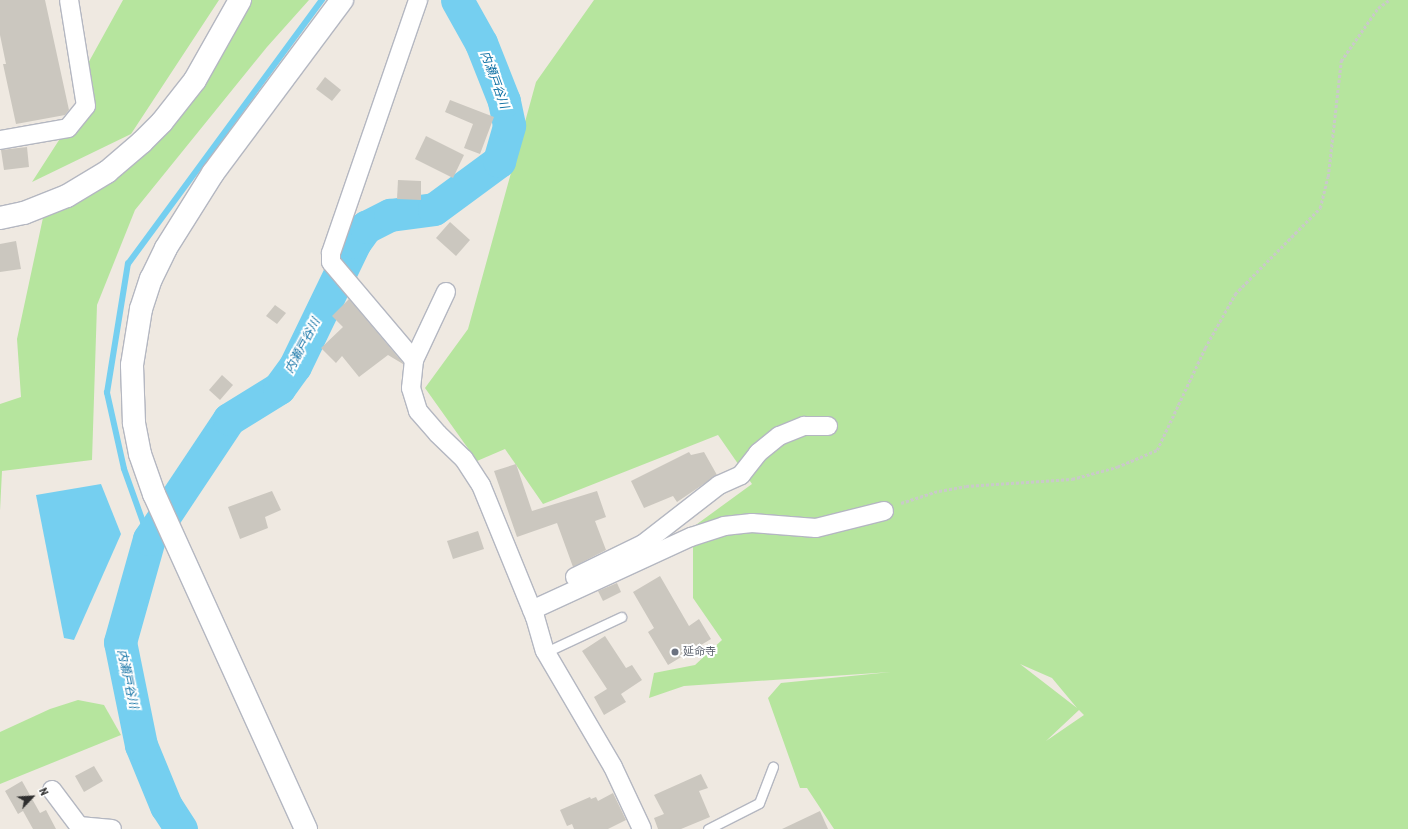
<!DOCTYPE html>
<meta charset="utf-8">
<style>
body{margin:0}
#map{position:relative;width:1408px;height:829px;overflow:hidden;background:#efe9e1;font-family:"Roboto Condensed","Noto Sans JP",sans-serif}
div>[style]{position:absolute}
.green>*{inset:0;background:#b6e59e}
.water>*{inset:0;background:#75cff0}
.stream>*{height:5.5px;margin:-2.75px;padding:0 2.75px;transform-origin:2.75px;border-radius:2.75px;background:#75cff0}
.river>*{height:33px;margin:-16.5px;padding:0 16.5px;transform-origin:16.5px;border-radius:16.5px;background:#75cff0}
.building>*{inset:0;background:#cbc7bf}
.path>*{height:2.5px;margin-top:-1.25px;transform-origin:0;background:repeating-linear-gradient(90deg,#c9c9c9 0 3px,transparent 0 5px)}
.roads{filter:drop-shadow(1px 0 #b4b7c1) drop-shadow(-1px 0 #b4b7c1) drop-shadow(0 1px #b4b7c1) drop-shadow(0 -1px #b4b7c1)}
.service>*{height:9px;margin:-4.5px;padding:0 4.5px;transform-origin:4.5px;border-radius:4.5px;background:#fff}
.minor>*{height:18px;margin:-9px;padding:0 9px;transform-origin:9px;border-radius:9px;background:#fff}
.tertiary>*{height:22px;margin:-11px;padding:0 11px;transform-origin:11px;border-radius:11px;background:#fff}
.dots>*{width:11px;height:11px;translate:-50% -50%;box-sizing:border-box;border:2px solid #fff;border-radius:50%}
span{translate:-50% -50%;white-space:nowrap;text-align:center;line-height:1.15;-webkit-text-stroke:4px #fff;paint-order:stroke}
.worship-label{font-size:11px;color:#5b616d}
.left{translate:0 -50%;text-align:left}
.water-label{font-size:12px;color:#0d6fa3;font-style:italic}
.north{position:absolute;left:12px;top:777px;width:40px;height:40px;-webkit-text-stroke:3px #fff;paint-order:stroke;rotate:65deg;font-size:11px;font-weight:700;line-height:16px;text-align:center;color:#2e2e2e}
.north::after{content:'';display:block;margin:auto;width:14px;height:18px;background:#2e2e2e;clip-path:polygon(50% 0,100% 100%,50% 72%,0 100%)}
</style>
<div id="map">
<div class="green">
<i style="clip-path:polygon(123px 0,219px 0,131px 134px,32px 182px,61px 137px,94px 100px,86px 67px)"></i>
<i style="clip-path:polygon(242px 0,309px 0,267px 47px,135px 210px,97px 305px,92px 460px,2px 471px,0 511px,0 404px,21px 397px,17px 339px,44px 213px,147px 137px)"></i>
<i style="clip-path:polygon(evenodd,594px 0,1408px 0,1408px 829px,834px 829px,807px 788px,800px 788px,768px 698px,781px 683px,891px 672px,684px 686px,649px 698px,654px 673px,695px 665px,722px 640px,693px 598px,693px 527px,752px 484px,718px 435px,543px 504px,505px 449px,477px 461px,425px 388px,468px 329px,536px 82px,594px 0,1020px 664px,1052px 678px,1077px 708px,1020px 664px,594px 0,1079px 710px,1084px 715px,1046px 741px,1079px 710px)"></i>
<i style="clip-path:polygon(78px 700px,104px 705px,121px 735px,0 784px,0 732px,50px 709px)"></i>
</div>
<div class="water">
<i style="clip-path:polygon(101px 484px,121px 534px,74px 640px,64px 638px,36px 495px)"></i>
</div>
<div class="stream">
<i style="left:149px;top:539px;width:74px;rotate:-109.7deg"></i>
<i style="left:124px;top:469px;width:78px;rotate:-102.6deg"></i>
<i style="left:107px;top:393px;width:131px;rotate:-80.8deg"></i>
<i style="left:128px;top:264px;width:328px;rotate:-53.7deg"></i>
</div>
<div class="river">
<i style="left:181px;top:829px;width:27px;rotate:-123deg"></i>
<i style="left:166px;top:806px;width:66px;rotate:-112.3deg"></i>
<i style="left:141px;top:745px;width:105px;rotate:-101.5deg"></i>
<i style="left:120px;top:642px;width:107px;rotate:-74.3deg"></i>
<i style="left:149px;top:539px;width:144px;rotate:-56.3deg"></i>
<i style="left:229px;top:419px;width:59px;rotate:-31.8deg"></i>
<i style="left:279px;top:388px;width:27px;rotate:-54deg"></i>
<i style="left:295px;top:366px;width:138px;rotate:-64.2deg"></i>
<i style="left:355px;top:242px;width:19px;rotate:-54deg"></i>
<i style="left:366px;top:227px;width:27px;rotate:-27deg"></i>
<i style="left:390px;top:215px;width:44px;rotate:-7.8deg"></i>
<i style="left:434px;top:209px;width:81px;rotate:-36.4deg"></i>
<i style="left:499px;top:161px;width:37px;rotate:-74deg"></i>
<i style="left:509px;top:125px;width:25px;rotate:-102deg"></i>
<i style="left:504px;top:101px;width:62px;rotate:-111.6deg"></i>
<i style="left:481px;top:43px;width:49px;rotate:-119.2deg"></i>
</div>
<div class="building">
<i style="clip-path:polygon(0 0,45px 0,69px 110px,65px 115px,16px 124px,3px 64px,6px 64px,0 35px)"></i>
<i style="clip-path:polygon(325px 77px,341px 90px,332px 101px,316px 89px)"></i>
<i style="clip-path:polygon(450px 100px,494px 117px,480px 154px,464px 148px,473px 124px,445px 112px)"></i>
<i style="clip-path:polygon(426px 136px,464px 155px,453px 178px,415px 159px)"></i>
<i style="clip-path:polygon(27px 147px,29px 167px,4px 170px,1px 150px)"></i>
<i style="clip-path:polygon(398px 180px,421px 181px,421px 200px,397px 199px)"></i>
<i style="clip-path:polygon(450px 222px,470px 240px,456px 256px,436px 238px)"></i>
<i style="clip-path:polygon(16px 241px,21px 269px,0 272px,0 244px)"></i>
<i style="clip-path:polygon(349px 299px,403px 363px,403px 364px,388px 355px,359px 377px,342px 356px,336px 363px,321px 348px,343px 327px,332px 316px)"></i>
<i style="clip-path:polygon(275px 305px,286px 313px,277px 324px,266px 316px)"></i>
<i style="clip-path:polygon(222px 375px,233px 385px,220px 400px,209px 390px)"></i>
<i style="clip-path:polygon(689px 452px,691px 455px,704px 452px,717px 475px,677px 502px,673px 496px,644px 508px,631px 481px)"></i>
<i style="clip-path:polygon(516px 464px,532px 511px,597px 491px,606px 517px,595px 521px,606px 550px,573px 567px,557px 523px,517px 537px,494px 471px)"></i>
<i style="clip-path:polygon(272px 491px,281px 510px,265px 517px,268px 528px,240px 539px,228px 507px)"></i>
<i style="clip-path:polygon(478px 531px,484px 549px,453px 559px,447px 541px)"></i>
<i style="clip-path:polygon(660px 576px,689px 626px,699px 619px,711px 639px,668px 665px,648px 632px,654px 628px,633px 592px)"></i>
<i style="clip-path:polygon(617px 583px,621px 592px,603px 601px,598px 591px)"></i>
<i style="clip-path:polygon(605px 636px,626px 668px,632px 665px,642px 680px,621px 694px,626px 702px,604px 715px,594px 697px,607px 689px,582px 651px)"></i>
<i style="clip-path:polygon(94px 766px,103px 781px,84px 792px,75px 776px)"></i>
<i style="clip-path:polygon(701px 774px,708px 788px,699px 791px,710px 817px,681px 829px,658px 829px,654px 818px,664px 814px,654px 795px)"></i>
<i style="clip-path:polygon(22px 781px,40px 813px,46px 810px,56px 829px,33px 829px,23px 811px,18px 814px,5px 791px)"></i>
<i style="clip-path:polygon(613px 793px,626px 820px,608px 829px,574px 829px,572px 824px,567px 826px,560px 810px,590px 797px,591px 799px,596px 797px,598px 801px)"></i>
<i style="clip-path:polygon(820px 811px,828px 829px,782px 829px)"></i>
</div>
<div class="path">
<i style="left:901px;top:503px;width:40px;rotate:-18deg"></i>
<i style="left:939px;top:491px;width:27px;rotate:-10deg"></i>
<i style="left:966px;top:486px;width:106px;rotate:-3.8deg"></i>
<i style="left:1072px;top:479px;width:47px;rotate:-14.9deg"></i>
<i style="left:1117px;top:467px;width:43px;rotate:-23deg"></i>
<i style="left:1157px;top:450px;width:113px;rotate:-64.8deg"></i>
<i style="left:1205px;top:348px;width:62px;rotate:-60.9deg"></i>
<i style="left:1235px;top:294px;width:121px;rotate:-45.3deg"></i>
<i style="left:1320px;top:208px;width:32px;rotate:-76deg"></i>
<i style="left:1328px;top:177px;width:117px;rotate:-83.6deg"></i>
<i style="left:1341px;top:61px;width:65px;rotate:-55.1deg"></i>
<i style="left:1378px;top:8px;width:14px;rotate:-36deg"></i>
</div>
<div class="roads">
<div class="service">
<i style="left:546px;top:652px;width:83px;rotate:-25deg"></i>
<i style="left:708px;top:829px;width:57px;rotate:-27deg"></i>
<i style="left:759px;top:803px;width:39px;rotate:-69deg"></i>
</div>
<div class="minor">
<i style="left:0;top:140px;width:69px;rotate:-10deg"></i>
<i style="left:68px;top:128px;width:28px;rotate:-51deg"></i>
<i style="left:86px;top:106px;width:107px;rotate:-99.1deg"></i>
<i style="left:446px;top:292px;width:75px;rotate:115.2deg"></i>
<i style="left:414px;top:360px;width:28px;rotate:96deg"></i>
<i style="left:411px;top:388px;width:24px;rotate:73deg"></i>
<i style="left:418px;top:411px;width:30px;rotate:49deg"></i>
<i style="left:438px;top:434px;width:36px;rotate:44deg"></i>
<i style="left:464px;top:459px;width:31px;rotate:57deg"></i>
<i style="left:481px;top:485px;width:143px;rotate:67.8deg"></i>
<i style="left:535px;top:617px;width:35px;rotate:74deg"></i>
<i style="left:545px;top:651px;width:134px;rotate:59.6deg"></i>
<i style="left:613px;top:767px;width:68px;rotate:64.9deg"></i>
<i style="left:414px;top:360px;width:128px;rotate:-130.3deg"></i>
<i style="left:331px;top:262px;width:9px;rotate:-90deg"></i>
<i style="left:331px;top:253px;width:268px;rotate:-71deg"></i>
<i style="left:575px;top:577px;width:76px;rotate:-25.9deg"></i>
<i style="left:643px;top:544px;width:96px;rotate:-37.8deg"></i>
<i style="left:719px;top:485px;width:24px;rotate:-24deg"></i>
<i style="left:741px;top:475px;width:28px;rotate:-52deg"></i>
<i style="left:758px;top:453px;width:27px;rotate:-39deg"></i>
<i style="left:779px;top:436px;width:27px;rotate:-22deg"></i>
<i style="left:804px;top:426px;width:24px"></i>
<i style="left:532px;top:610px;width:175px;rotate:-24.7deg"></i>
<i style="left:691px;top:537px;width:35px;rotate:-18deg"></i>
<i style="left:724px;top:526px;width:28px;rotate:-6deg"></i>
<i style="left:752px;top:523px;width:64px;rotate:4.5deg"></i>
<i style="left:816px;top:528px;width:70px;rotate:-14deg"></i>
<i style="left:52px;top:790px;width:45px;rotate:53.1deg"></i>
<i style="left:79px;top:826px;width:33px;rotate:5deg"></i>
</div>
<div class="tertiary">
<i style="left:0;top:218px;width:25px;rotate:-12deg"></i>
<i style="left:24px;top:213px;width:46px;rotate:-21.6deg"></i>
<i style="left:67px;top:196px;width:47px;rotate:-31deg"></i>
<i style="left:107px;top:172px;width:46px;rotate:-40.6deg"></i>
<i style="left:142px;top:142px;width:28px;rotate:-45deg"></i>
<i style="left:162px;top:122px;width:53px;rotate:-51.8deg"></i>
<i style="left:195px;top:80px;width:92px;rotate:-60.6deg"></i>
<i style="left:306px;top:829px;width:368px;rotate:-114.4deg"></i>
<i style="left:154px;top:494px;width:42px;rotate:-109.3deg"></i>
<i style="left:140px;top:454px;width:32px;rotate:-101deg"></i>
<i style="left:134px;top:423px;width:58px;rotate:-92deg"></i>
<i style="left:132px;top:365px;width:57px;rotate:-80.9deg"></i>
<i style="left:141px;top:309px;width:32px;rotate:-72deg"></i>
<i style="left:151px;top:279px;width:34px;rotate:-64deg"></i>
<i style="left:166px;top:248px;width:89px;rotate:-57.9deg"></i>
<i style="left:213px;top:173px;width:216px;rotate:-53.3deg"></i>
</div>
</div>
<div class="dots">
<i style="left:675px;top:652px;background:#6b7280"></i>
</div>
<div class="worship-label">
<span class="left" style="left:683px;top:652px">延命寺</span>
</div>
<div class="water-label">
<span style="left:494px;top:80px;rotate:70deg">内瀬戸谷川</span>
<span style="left:303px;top:346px;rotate:-62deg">内瀬戸谷川</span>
<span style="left:127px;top:679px;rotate:78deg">内瀬戸谷川</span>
</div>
<div class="north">N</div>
</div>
